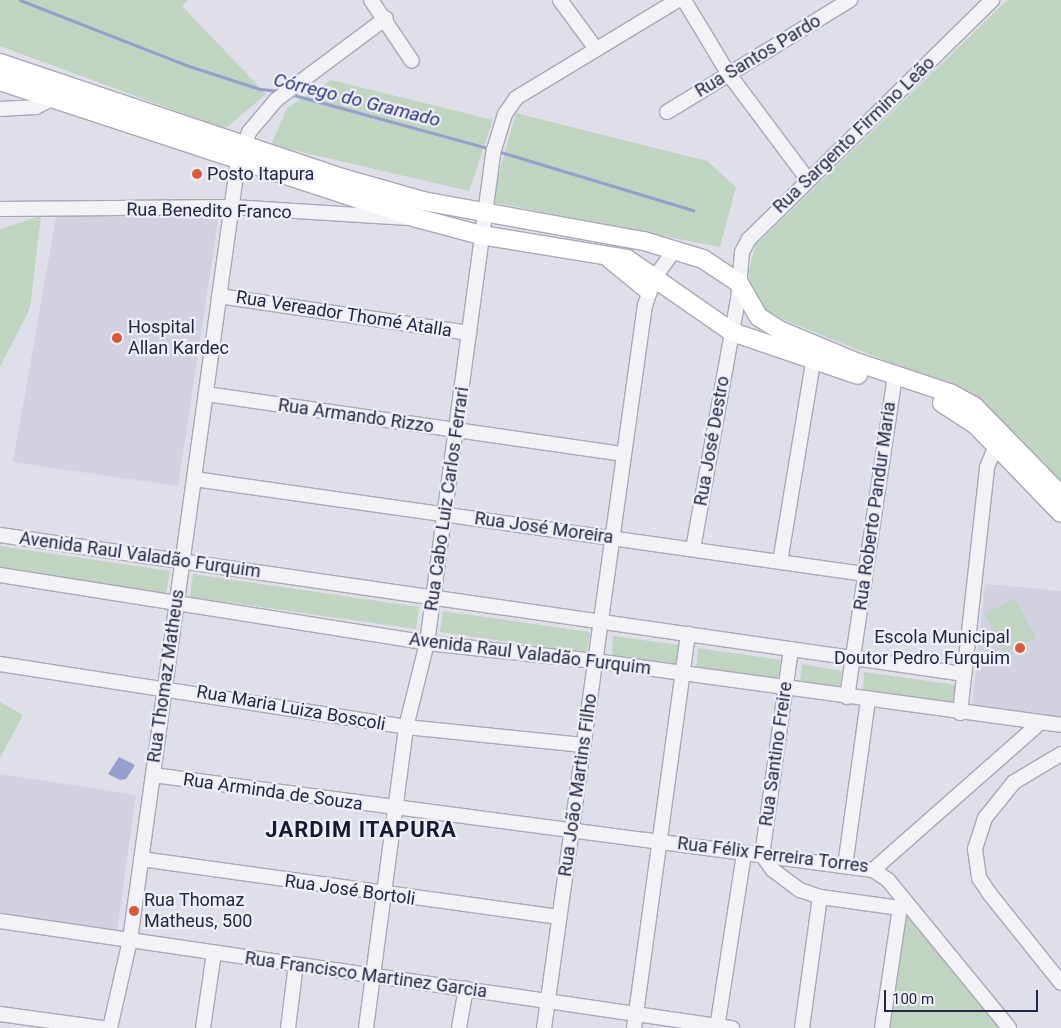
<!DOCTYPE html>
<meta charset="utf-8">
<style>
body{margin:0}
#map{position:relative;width:1061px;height:1028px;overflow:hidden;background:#dfdfe9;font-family:Roboto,sans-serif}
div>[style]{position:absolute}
.built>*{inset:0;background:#d1d1df}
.green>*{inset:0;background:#bfd4c1}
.water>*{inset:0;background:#969ecd}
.stream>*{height:3px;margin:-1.5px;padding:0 1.5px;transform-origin:1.5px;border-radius:1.5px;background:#969ecd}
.roads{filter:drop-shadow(1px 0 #a8a8b7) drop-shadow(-1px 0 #a8a8b7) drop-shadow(0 1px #a8a8b7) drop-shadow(0 -1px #a8a8b7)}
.minor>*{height:14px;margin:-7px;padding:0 7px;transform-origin:7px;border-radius:7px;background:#f2f2f7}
.major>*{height:18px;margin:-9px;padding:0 9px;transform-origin:9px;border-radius:9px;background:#fff}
.dots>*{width:14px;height:14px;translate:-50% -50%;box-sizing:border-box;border:2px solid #eeeff7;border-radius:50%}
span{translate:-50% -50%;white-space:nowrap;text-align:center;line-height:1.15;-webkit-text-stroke:4.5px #eeeff7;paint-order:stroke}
.street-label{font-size:18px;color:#262742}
.poi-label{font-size:18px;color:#262742}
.left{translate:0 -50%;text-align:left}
.right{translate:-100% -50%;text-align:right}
.water-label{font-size:19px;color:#2d347a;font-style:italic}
.district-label{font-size:22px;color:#191933;font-weight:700;letter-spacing:1px}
.scale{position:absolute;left:884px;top:990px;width:154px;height:22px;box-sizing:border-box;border:2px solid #262742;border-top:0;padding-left:6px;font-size:15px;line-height:18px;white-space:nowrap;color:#262742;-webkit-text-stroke:4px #eeeff7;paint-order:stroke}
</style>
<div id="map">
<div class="built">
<i style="clip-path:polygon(57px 212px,219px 214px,178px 486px,13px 462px)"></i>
<i style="clip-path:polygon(985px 584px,1061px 591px,1061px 717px,977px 710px,972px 705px)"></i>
<i style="clip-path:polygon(0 774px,136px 795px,117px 931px,0 914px)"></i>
</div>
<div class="green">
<i style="clip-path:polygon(0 0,188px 0,182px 6px,266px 94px,225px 129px,0 46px)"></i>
<i style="clip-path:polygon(1007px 0,1061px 0,1061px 483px,976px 397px,769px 314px,750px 298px,749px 270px,756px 245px)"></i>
<i style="clip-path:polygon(331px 80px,493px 120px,469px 191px,271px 145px,287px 108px)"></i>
<i style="clip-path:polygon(516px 113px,707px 161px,736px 187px,720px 247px,491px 202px)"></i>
<i style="clip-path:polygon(41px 216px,30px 308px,0 367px,0 229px)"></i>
<i style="clip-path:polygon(0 546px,170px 571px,166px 594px,0 570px)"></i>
<i style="clip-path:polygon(193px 574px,419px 607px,416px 629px,190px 597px)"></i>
<i style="clip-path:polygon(1015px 599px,1036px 638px,1004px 653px,985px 613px)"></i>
<i style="clip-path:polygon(443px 611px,590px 632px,587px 653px,440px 632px)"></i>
<i style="clip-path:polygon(613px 636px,679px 645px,677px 665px,612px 656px)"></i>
<i style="clip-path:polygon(698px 648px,781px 660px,778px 680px,696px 668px)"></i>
<i style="clip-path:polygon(802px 664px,842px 671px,840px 688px,800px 682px)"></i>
<i style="clip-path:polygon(864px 672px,956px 685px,954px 704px,863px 692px)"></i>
<i style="clip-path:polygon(0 702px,23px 715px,0 758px)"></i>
<i style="clip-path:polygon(908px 913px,999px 1025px,1000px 1028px,885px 1028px,903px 914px)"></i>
</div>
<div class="water">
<i style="clip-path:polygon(119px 757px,135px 765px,126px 779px,120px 780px,108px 774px)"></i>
</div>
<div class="stream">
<i style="left:20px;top:0;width:178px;rotate:21.4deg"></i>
<i style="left:186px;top:65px;width:78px;rotate:18deg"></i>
<i style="left:260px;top:89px;width:19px;rotate:6deg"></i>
<i style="left:290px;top:94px;width:208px;rotate:15.3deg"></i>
<i style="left:497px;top:151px;width:205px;rotate:16.8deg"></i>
</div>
<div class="roads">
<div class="minor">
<i style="left:371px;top:0;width:73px;rotate:56.1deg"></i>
<i style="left:560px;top:0;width:61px;rotate:53.7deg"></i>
<i style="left:684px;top:0;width:85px;rotate:58.9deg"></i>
<i style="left:728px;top:73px;width:134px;rotate:53.2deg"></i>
<i style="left:0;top:109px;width:36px;rotate:-3deg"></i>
<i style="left:36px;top:107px;width:18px;rotate:-27deg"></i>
<i style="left:667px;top:112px;width:215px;rotate:-31.5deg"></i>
<i style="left:0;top:209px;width:232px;rotate:-0.5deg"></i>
<i style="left:232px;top:207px;width:177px;rotate:3.6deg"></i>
<i style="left:219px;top:296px;width:253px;rotate:8.4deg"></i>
<i style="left:206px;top:394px;width:422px;rotate:8.2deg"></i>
<i style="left:194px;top:479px;width:678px;rotate:8.06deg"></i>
<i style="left:0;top:535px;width:973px;rotate:8.21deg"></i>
<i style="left:693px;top:549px;width:254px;rotate:-79.8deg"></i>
<i style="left:738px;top:299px;width:47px;rotate:-85.1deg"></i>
<i style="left:742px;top:252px;width:15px;rotate:-62deg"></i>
<i style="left:749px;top:239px;width:341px;rotate:-44.5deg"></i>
<i style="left:780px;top:562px;width:215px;rotate:-80.6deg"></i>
<i style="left:0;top:575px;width:432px;rotate:9deg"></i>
<i style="left:427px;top:643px;width:169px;rotate:6.1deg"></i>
<i style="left:595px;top:661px;width:470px;rotate:7.8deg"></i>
<i style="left:791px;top:649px;width:208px;rotate:98deg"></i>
<i style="left:762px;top:855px;width:19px;rotate:54deg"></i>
<i style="left:773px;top:870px;width:34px;rotate:37deg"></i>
<i style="left:800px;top:890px;width:21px;rotate:19deg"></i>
<i style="left:820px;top:897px;width:81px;rotate:7.8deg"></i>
<i style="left:0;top:664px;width:411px;rotate:8.8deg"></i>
<i style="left:406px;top:727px;width:178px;rotate:5.8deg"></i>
<i style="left:847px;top:697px;width:326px;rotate:-81.5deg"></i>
<i style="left:960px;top:713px;width:247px;rotate:-83.7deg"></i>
<i style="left:987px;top:467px;width:23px;rotate:-67deg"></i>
<i style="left:1061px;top:754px;width:55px;rotate:149.2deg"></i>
<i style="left:1014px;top:782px;width:46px;rotate:128.9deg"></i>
<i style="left:985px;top:818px;width:33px;rotate:108deg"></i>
<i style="left:975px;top:849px;width:29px;rotate:82deg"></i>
<i style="left:979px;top:878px;width:18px;rotate:56deg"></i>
<i style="left:989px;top:893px;width:115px;rotate:51.3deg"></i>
<i style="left:153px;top:775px;width:726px;rotate:7.52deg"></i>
<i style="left:873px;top:870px;width:18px;rotate:34deg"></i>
<i style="left:888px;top:880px;width:191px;rotate:50.7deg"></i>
<i style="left:141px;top:859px;width:422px;rotate:7.9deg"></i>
<i style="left:845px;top:866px;width:168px;rotate:-82.1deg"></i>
<i style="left:873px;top:870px;width:222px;rotate:-41.4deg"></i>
<i style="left:0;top:921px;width:740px;rotate:8.32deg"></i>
<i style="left:0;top:1014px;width:103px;rotate:7.8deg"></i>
<i style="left:110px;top:1028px;width:90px;rotate:-77.2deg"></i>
<i style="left:130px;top:940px;width:786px;rotate:-82.11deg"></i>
<i style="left:238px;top:161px;width:31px;rotate:-69deg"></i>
<i style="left:249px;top:132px;width:42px;rotate:-49.8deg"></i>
<i style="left:276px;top:100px;width:137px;rotate:-36.7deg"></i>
<i style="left:203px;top:1028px;width:76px;rotate:-81.7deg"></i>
<i style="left:288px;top:1028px;width:64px;rotate:-82.9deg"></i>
<i style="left:366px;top:1028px;width:304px;rotate:-82.4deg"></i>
<i style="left:406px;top:727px;width:87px;rotate:-76deg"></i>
<i style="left:427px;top:643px;width:498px;rotate:-82.3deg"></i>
<i style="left:494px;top:150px;width:38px;rotate:-73deg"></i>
<i style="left:505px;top:114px;width:19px;rotate:-55deg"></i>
<i style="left:516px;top:98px;width:189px;rotate:-31.2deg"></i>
<i style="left:459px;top:1028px;width:40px;rotate:-80deg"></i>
<i style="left:544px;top:1028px;width:730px;rotate:-82.05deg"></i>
<i style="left:645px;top:305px;width:30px;rotate:-70deg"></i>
<i style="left:655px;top:277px;width:32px;rotate:-54deg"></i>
<i style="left:634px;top:1028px;width:398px;rotate:-82.2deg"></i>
<i style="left:717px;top:1028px;width:177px;rotate:-81.2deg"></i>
<i style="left:802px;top:1028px;width:132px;rotate:-82.2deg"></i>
<i style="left:882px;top:1028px;width:121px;rotate:-81.5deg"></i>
<i style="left:900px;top:908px;width:8px;rotate:-45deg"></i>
</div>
<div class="major">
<i style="left:0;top:63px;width:361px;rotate:18.6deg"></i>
<i style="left:342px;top:178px;width:84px;rotate:15.9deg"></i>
<i style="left:423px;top:201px;width:225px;rotate:10.3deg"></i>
<i style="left:644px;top:241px;width:62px;rotate:17deg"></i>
<i style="left:703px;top:259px;width:43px;rotate:33.7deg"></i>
<i style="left:739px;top:283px;width:39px;rotate:60deg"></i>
<i style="left:759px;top:317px;width:24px;rotate:33deg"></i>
<i style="left:779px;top:330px;width:80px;rotate:22.7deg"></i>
<i style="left:853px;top:361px;width:104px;rotate:18.4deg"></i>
<i style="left:952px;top:394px;width:25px;rotate:29deg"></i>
<i style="left:974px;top:406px;width:124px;rotate:45.7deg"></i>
<i style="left:0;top:81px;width:439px;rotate:18.2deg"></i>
<i style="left:417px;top:218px;width:66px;rotate:14.9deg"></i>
<i style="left:481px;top:235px;width:148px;rotate:9.3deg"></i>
<i style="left:627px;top:259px;width:128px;rotate:34.8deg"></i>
<i style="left:732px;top:332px;width:133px;rotate:18.8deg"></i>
<i style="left:610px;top:259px;width:49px;rotate:39.2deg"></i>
<i style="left:942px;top:403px;width:40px;rotate:32.9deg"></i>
<i style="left:976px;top:425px;width:122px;rotate:46deg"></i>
</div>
</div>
<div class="dots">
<i style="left:197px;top:174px;background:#da5938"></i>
<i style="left:117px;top:338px;background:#da5938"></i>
<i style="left:1020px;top:648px;background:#da5938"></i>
<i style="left:134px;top:911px;background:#da5938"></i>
</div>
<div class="street-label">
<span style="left:758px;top:56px;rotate:-31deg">Rua Santos Pardo</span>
<span style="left:854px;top:135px;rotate:-44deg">Rua Sargento Firmino Leão</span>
<span style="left:209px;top:211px;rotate:1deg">Rua Benedito Franco</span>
<span style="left:344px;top:314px;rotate:9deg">Rua Vereador Thomé Atalla</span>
<span style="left:356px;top:416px;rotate:8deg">Rua Armando Rizzo</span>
<span style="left:712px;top:441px;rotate:-80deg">Rua José Destro</span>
<span style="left:447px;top:499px;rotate:-82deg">Rua Cabo Luiz Carlos Ferrari</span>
<span style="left:875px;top:506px;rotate:-82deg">Rua Roberto Pandur Maria</span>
<span style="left:544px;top:528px;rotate:8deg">Rua José Moreira</span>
<span style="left:140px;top:555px;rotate:8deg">Avenida Raul Valadão Furquim</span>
<span style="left:530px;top:654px;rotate:7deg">Avenida Raul Valadão Furquim</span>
<span style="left:166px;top:676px;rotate:-82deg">Rua Thomaz Matheus</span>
<span style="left:291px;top:708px;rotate:10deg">Rua Maria Luiza Boscoli</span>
<span style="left:776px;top:754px;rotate:-82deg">Rua Santino Freire</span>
<span style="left:578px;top:785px;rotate:-82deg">Rua João Martins Filho</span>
<span style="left:273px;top:792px;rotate:8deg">Rua Arminda de Souza</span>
<span style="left:773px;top:855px;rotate:7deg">Rua Félix Ferreira Torres</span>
<span style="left:350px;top:890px;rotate:8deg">Rua José Bortoli</span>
<span style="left:366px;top:975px;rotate:8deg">Rua Francisco Martinez Garcia</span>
</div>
<div class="poi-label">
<span class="left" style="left:207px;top:174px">Posto Itapura</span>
<span class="left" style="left:128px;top:338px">Hospital<br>Allan Kardec</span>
<span class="right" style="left:1010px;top:648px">Escola Municipal<br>Doutor Pedro Furquim</span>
<span class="left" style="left:144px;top:911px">Rua Thomaz<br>Matheus, 500</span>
</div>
<div class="water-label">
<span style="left:357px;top:100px;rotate:14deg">Córrego do Gramado</span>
</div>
<div class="district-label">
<span style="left:361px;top:830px">JARDIM ITAPURA</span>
</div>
<div class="scale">100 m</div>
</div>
